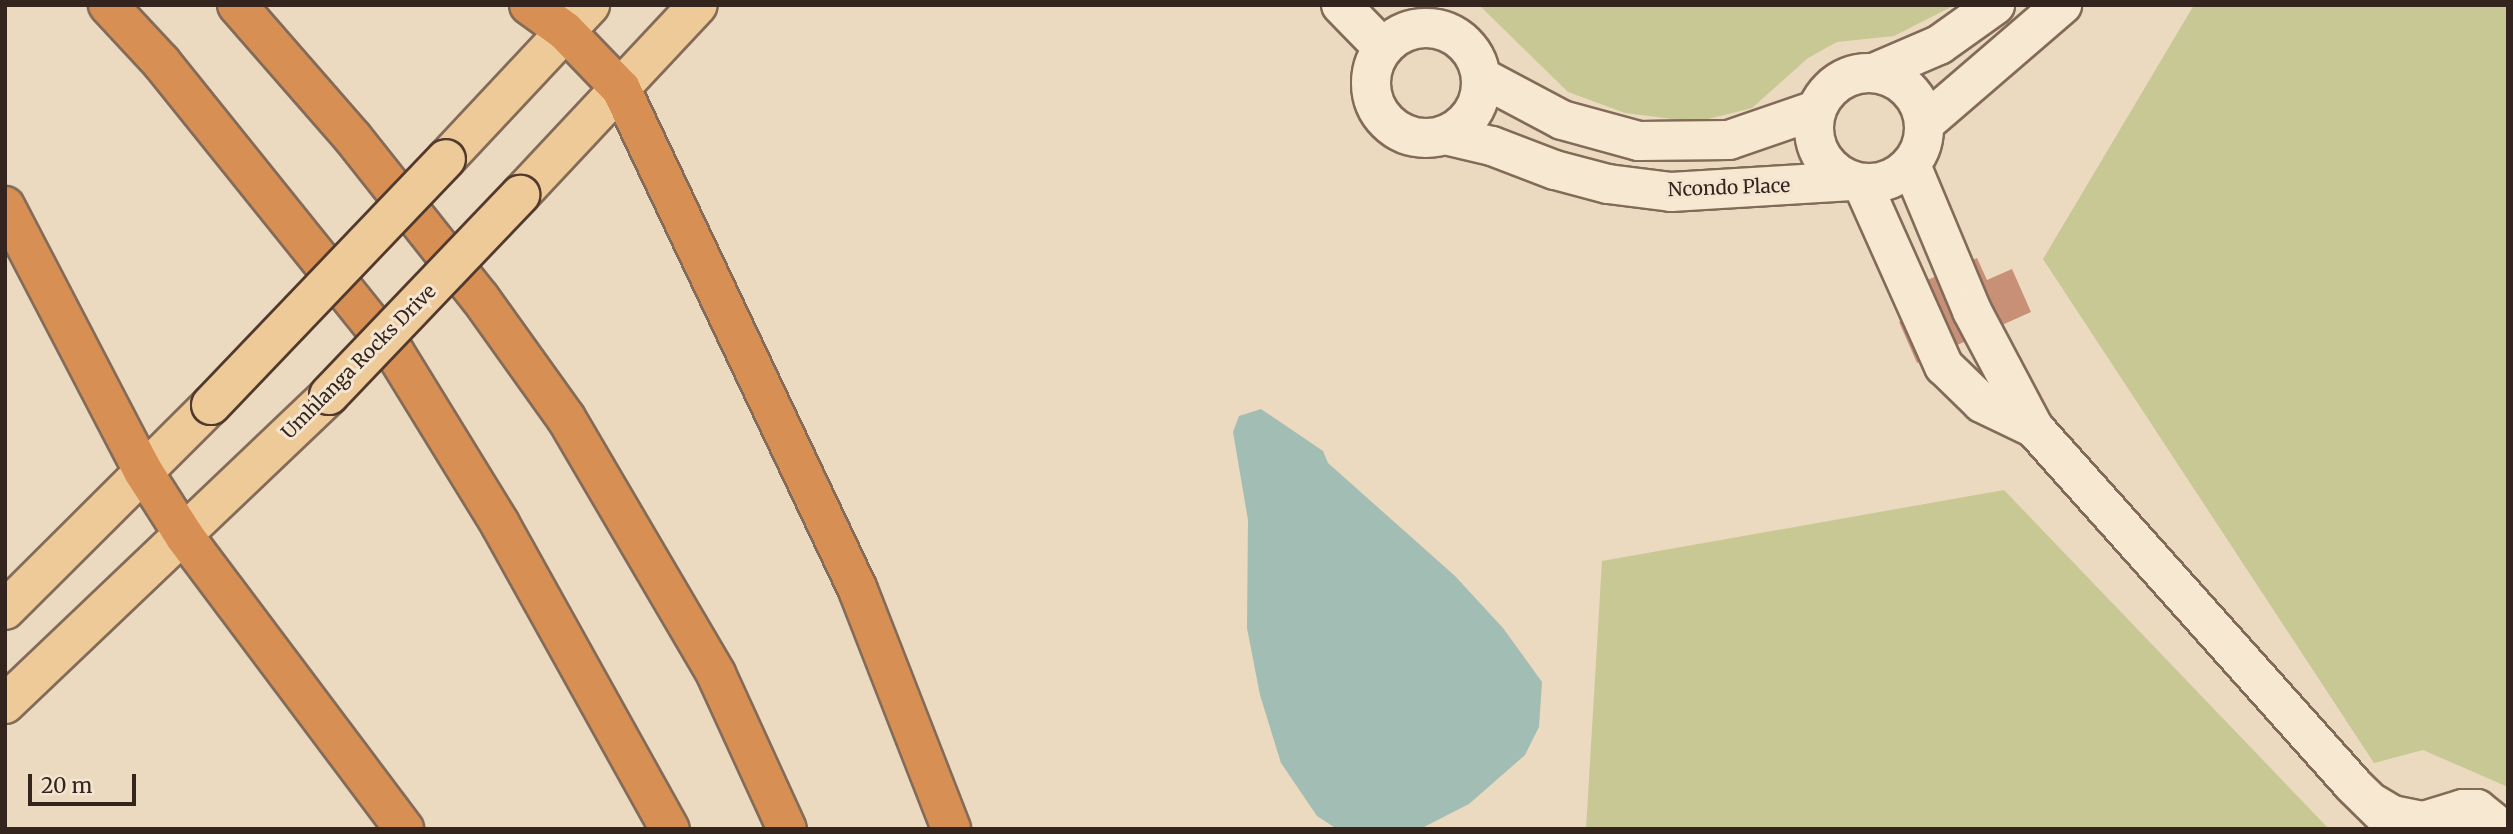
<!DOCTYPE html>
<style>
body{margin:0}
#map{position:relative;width:2513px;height:834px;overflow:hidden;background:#ebd9c0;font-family:Merriweather,serif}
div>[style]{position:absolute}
.green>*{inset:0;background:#c8c895}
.water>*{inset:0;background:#a2bdb3}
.building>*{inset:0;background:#c89077}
.roads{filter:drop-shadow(2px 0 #836b59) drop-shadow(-2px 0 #836b59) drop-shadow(0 2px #836b59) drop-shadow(0 -2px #836b59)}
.minor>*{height:38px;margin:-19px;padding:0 19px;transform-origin:19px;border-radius:19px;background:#f7e8d2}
.minor>.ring{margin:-19px;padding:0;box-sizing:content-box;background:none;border:38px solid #f7e8d2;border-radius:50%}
.major>*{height:38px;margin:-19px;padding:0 19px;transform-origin:19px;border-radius:19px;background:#eeca98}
.highway>*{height:38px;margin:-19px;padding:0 19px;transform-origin:19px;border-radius:19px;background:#d88f53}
.bridges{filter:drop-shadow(2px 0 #513a2d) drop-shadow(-2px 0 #513a2d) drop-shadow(0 2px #513a2d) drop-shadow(0 -2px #513a2d)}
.major-bridge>*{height:38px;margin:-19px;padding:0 19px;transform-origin:19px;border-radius:19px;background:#eeca98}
span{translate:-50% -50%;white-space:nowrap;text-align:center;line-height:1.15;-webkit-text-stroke:6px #f3e5cf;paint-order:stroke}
.street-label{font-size:19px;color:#33251d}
.frame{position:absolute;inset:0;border:7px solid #33251d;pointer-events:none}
.scale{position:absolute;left:28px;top:774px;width:108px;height:32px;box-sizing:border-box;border:4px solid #33251d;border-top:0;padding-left:9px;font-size:21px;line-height:24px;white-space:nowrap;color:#33251d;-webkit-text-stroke:5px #f3e5cf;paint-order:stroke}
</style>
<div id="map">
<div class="green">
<i style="clip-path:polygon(1479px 5px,1955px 5px,1894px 36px,1837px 42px,1808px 58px,1752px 108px,1696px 122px,1625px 113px,1568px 92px)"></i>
<i style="clip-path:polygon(2194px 5px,2508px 5px,2508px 787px,2423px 750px,2374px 763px,2043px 259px)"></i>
<i style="clip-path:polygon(2004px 490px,2329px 829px,1586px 829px,1602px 561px)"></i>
</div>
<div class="water">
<i style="clip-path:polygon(1261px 409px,1323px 451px,1328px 463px,1455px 576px,1503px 628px,1542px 682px,1539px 727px,1525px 755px,1469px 804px,1420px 829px,1337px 829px,1317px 816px,1281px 763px,1260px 695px,1247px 628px,1248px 520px,1233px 432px,1239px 416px)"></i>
</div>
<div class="building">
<i style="clip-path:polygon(1977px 258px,1987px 280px,2012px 269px,2031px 312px,1917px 363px,1899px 322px,1905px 319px,1894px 295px)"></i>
</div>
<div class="roads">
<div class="minor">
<i style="left:1341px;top:5px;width:60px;rotate:45.7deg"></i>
<i class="ring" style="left:1371px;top:28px;width:72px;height:72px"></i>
<i style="left:1876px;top:72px;width:69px;rotate:-23.2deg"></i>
<i style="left:1939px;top:45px;width:69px;rotate:-35.5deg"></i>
<i class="ring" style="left:1814px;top:73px;width:72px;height:72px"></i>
<i style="left:1483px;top:78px;width:89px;rotate:28deg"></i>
<i style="left:1562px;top:120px;width:80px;rotate:15.3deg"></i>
<i style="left:1639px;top:141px;width:90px;rotate:-0.6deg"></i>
<i style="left:1729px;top:140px;width:92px;rotate:-19deg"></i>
<i style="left:1925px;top:123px;width:181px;rotate:-40.7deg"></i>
<i style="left:1445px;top:135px;width:48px;rotate:13.2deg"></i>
<i style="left:1492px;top:146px;width:67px;rotate:20.9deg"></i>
<i style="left:1555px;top:170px;width:55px;rotate:14.8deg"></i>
<i style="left:1608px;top:184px;width:64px;rotate:7.2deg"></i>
<i style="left:1671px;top:192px;width:181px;rotate:-3.5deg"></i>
<i style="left:1911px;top:165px;width:158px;rotate:67.3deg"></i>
<i style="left:1972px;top:311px;width:132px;rotate:62.1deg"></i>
<i style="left:2034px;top:428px;width:479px;rotate:48.2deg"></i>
<i style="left:2353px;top:785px;width:63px;rotate:44.4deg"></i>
<i style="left:1862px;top:183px;width:201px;rotate:65.9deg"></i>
<i style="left:1944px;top:366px;width:53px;rotate:44.2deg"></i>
<i style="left:1982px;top:403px;width:58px;rotate:25.7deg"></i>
<i style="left:2374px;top:804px;width:21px;rotate:31deg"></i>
<i style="left:2392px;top:815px;width:33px;rotate:11deg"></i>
<i style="left:2424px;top:821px;width:41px;rotate:-17.1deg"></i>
<i style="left:2463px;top:809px;width:14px"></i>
<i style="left:2477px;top:809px;width:32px;rotate:39deg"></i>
</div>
<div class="major">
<i style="left:446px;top:159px;width:211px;rotate:-46.9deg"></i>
<i style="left:520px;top:195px;width:260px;rotate:-46.9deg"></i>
<i style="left:5px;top:610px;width:291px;rotate:-44.9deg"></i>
<i style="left:5px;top:704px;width:448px;rotate:-43.6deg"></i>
</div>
<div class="highway">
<i style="left:108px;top:5px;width:78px;rotate:47.1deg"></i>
<i style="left:161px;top:62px;width:373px;rotate:51.2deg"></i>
<i style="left:395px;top:353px;width:201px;rotate:58.4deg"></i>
<i style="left:500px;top:524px;width:349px;rotate:60.9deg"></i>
<i style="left:237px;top:5px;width:176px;rotate:48.9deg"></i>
<i style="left:353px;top:138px;width:204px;rotate:51.6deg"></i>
<i style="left:480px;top:298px;width:148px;rotate:54.4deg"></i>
<i style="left:566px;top:418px;width:297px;rotate:59.6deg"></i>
<i style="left:716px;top:674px;width:170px;rotate:65.4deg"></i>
<i style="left:529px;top:5px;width:44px;rotate:35.8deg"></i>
<i style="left:565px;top:31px;width:81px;rotate:46deg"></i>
<i style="left:621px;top:89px;width:554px;rotate:64.68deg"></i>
<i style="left:858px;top:590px;width:256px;rotate:68.7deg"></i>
<i style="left:5px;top:206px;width:299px;rotate:62.5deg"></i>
<i style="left:143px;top:471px;width:78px;rotate:57.5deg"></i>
<i style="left:185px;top:537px;width:365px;rotate:53.1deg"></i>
</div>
</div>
<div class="bridges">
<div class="major-bridge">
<i style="left:329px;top:395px;width:277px;rotate:-46.3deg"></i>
<i style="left:211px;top:405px;width:340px;rotate:-46.3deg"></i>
</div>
</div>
<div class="street-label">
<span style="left:1729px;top:188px;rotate:-2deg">Ncondo Place</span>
<span style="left:359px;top:362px;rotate:-45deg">Umhlanga Rocks Drive</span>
</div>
<div class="frame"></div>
<div class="scale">20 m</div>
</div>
